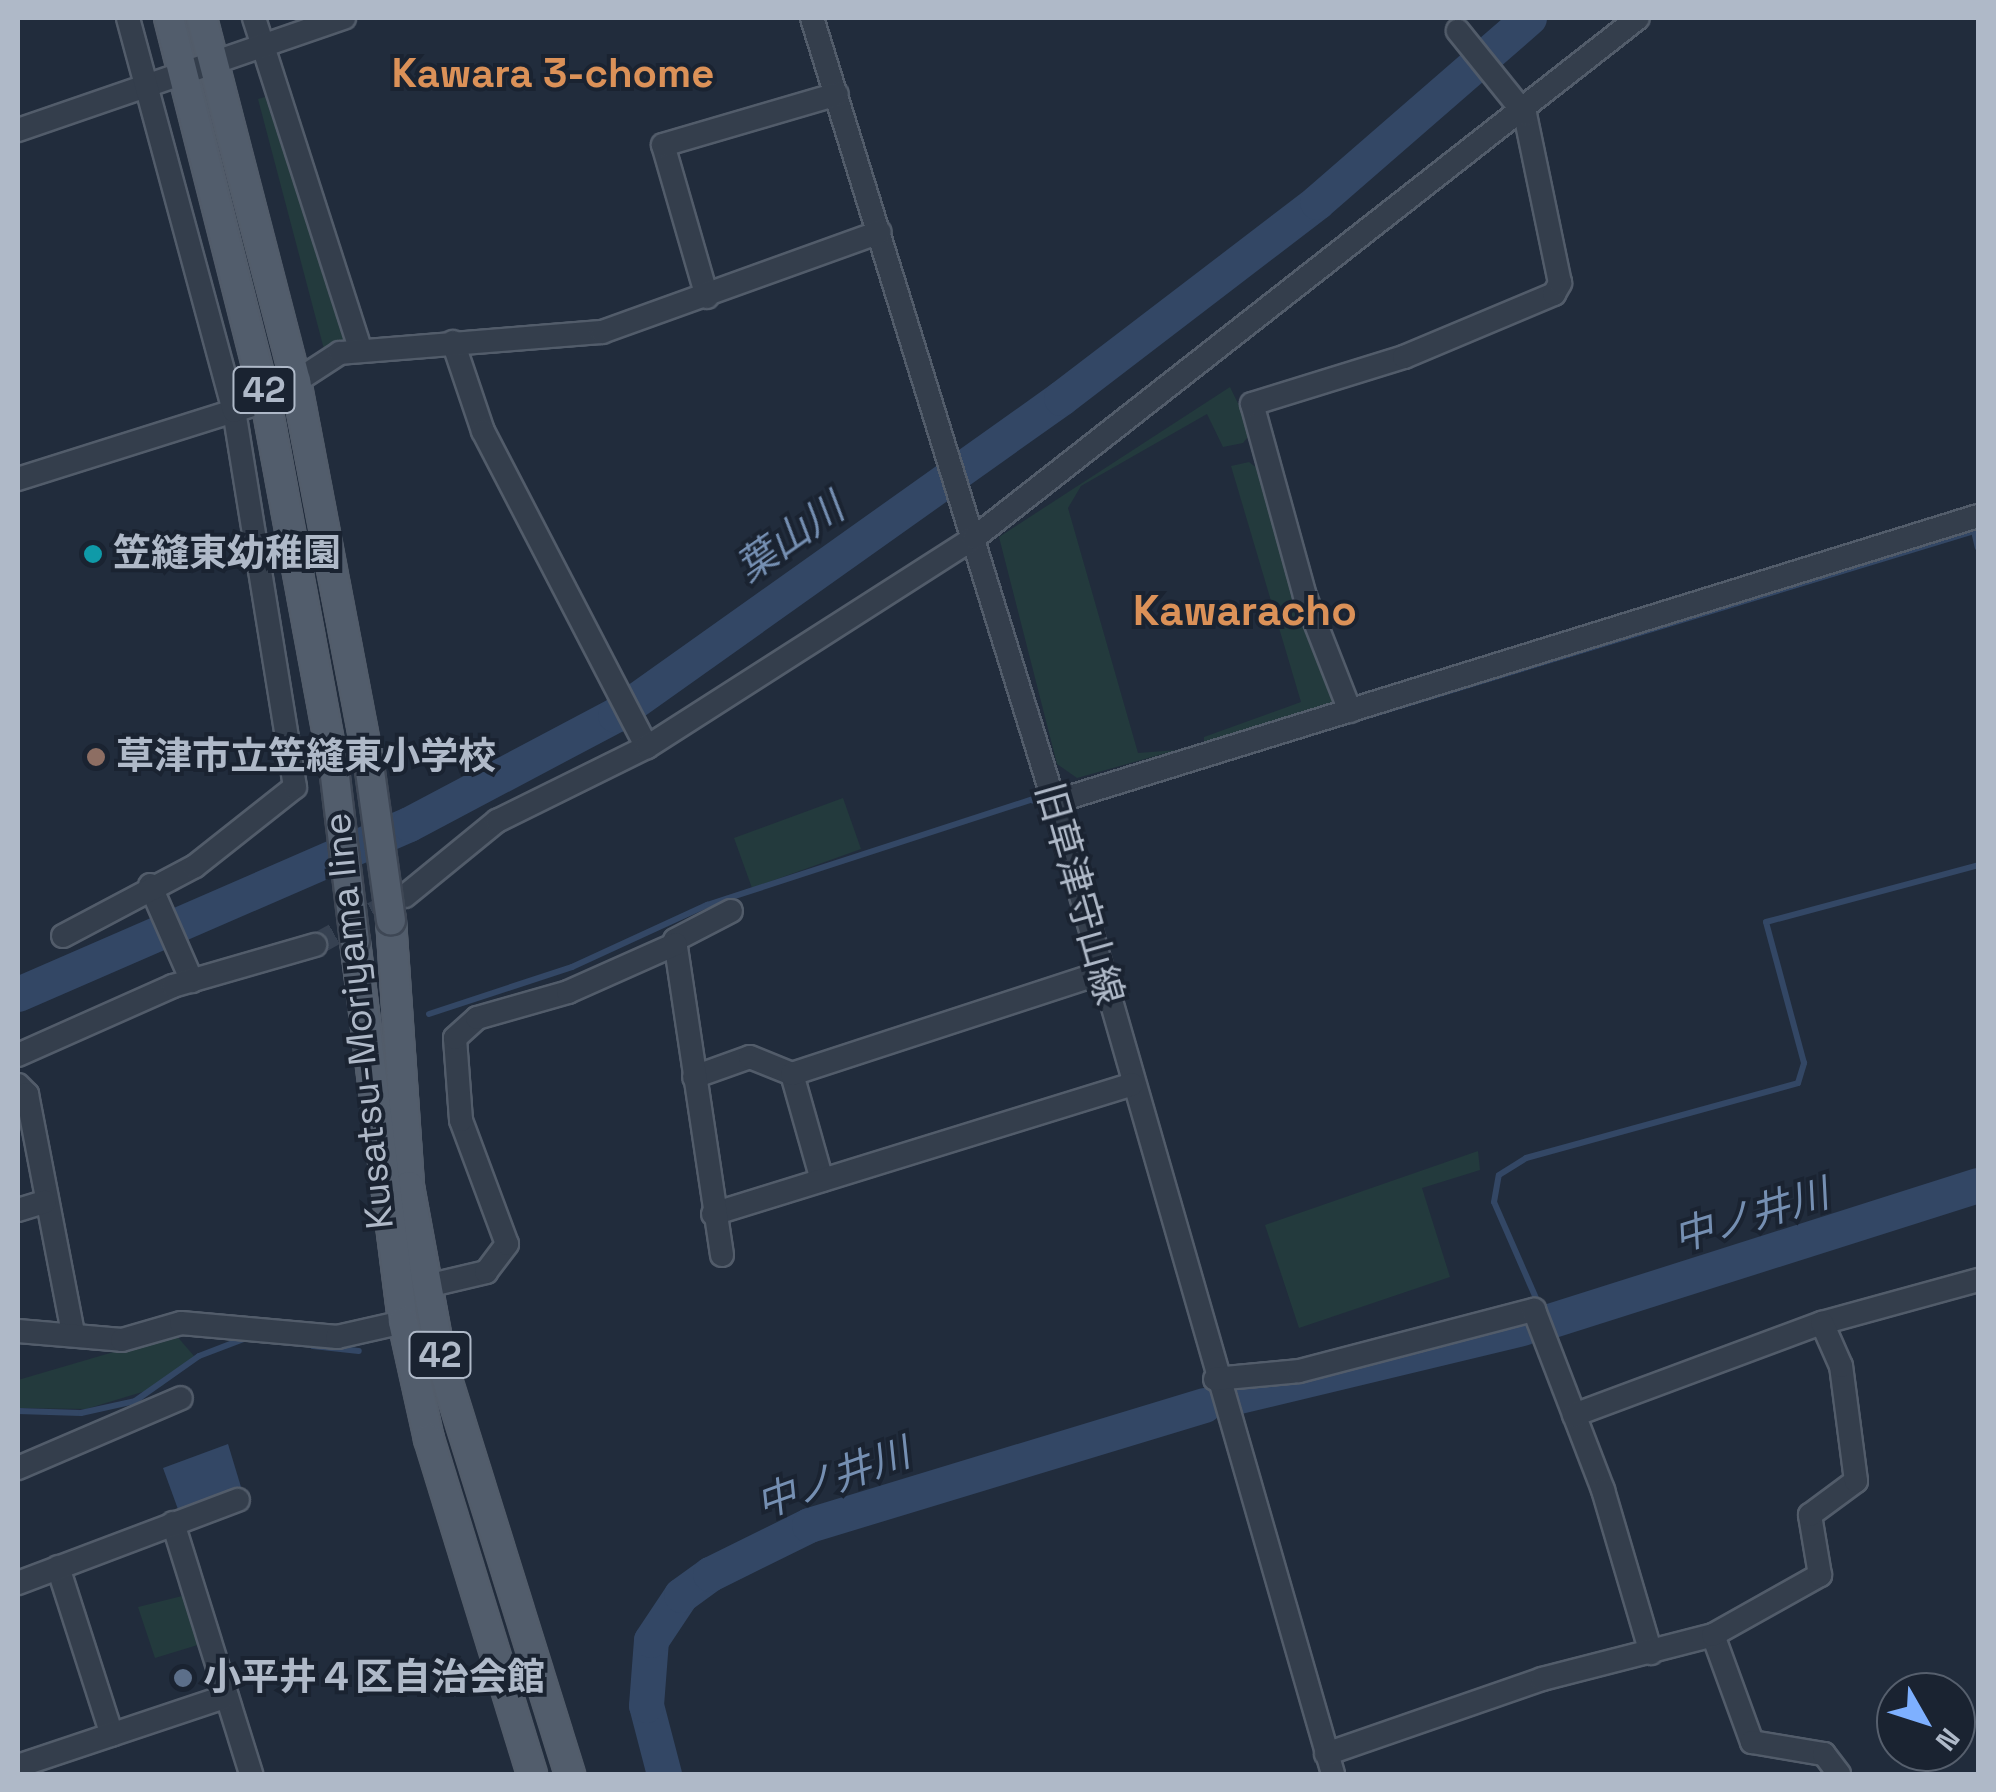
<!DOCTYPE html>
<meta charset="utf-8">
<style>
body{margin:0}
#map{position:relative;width:1996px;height:1792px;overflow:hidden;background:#212c3c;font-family:"Space Grotesk","Noto Sans JP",sans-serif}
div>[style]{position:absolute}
.green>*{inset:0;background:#233a3d}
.water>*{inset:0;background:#334765}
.stream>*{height:6px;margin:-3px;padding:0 3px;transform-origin:3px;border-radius:3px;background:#334765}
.river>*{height:35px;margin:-17.5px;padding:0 17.5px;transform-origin:17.5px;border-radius:17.5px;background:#334765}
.minor-tunnel>*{height:22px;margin-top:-11px;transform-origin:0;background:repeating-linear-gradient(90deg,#364151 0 22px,transparent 0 33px)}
.roads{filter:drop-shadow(2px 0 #525c6a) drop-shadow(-2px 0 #525c6a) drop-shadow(0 2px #525c6a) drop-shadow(0 -2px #525c6a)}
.minor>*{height:22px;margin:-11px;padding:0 11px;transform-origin:11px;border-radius:11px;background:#343e4c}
.major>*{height:28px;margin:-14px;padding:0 14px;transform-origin:14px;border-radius:14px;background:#525d6c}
.bridges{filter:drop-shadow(2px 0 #3e4755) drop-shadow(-2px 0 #3e4755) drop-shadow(0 2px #3e4755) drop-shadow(0 -2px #3e4755)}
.major-bridge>*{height:28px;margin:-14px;padding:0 14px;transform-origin:14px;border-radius:14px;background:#525d6c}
.dots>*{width:28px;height:28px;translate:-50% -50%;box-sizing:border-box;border:5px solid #1a2331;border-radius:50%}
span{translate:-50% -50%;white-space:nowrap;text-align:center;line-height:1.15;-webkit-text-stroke:8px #1a2331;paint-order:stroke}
.shield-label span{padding:2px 8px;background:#1a2331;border:2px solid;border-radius:8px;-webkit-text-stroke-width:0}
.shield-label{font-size:35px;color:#afb9c8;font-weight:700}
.poi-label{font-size:38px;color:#afb9c8;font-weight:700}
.left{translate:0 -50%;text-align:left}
.street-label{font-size:38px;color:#afb9c8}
.neighbourhood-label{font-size:40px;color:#db9158;font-weight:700}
.water-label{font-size:40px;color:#758fb2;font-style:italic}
.quarter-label{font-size:42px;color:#db9158;font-weight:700}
.frame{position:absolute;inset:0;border:20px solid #afb9c8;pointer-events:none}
.north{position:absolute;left:1876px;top:1672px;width:100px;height:100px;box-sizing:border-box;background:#1a2331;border:2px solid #565f6d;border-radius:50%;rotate:129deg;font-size:28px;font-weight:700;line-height:40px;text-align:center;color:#afb9c8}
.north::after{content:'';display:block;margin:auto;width:35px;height:45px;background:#7eb0ff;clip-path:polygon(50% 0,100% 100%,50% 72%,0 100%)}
</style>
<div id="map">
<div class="green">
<i style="clip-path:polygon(265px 97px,348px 337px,325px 353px,258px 99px)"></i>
<i style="clip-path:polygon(1230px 387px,1252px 432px,1243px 443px,1223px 447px,1207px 414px,1081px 486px,1068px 508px,1138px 753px,1177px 750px,1077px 778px,1057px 764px,999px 537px)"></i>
<i style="clip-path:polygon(1249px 462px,1261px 471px,1336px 704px,1204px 745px,1204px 737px,1301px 702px,1231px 466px)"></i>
<i style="clip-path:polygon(843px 798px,861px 849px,752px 888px,734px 838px)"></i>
<i style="clip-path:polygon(1478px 1151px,1480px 1170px,1422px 1188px,1450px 1277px,1299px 1328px,1265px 1225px)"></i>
<i style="clip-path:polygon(175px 1334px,194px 1356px,162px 1386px,86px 1409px,19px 1408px,18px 1380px)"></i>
<i style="clip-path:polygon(186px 1595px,201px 1644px,155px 1658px,138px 1607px)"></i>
</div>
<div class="water">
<i style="clip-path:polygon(228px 1444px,241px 1487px,179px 1512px,163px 1468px)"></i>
</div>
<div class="stream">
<i style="left:1065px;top:808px;width:950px;rotate:-16.95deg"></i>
<i style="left:1974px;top:531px;width:17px;rotate:77deg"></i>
<i style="left:429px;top:1014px;width:151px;rotate:-18.2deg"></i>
<i style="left:572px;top:967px;width:149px;rotate:-24.7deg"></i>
<i style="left:707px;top:905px;width:341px;rotate:-18deg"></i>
<i style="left:1031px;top:800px;width:17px;rotate:13deg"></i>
<i style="left:1539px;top:1305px;width:112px;rotate:-113.6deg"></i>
<i style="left:1494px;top:1202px;width:27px;rotate:-80deg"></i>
<i style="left:1499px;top:1175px;width:32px;rotate:-32deg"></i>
<i style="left:1526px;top:1158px;width:282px;rotate:-15.4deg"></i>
<i style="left:1798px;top:1083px;width:21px;rotate:-73deg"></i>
<i style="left:1804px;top:1063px;width:146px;rotate:-105.1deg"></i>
<i style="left:1766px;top:922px;width:220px;rotate:-15deg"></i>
<i style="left:313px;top:1346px;width:46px;rotate:6.2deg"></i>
<i style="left:18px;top:1411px;width:63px;rotate:1.8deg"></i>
<i style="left:81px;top:1413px;width:55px;rotate:-12.5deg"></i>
<i style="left:135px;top:1401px;width:78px;rotate:-35.1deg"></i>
<i style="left:199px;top:1356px;width:50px;rotate:-21deg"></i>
</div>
<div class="river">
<i style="left:18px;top:994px;width:426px;rotate:-23.5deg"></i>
<i style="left:409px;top:824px;width:233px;rotate:-27.9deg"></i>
<i style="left:615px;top:715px;width:547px;rotate:-35.4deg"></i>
<i style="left:1061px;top:398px;width:322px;rotate:-37.4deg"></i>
<i style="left:1317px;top:202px;width:281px;rotate:-41deg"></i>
<i style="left:1546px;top:1322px;width:453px;rotate:-17.6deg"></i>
<i style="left:1239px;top:1396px;width:292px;rotate:-13.5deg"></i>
<i style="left:664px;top:1774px;width:71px;rotate:-104.6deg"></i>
<i style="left:646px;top:1705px;width:65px;rotate:-85.6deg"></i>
<i style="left:651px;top:1640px;width:54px;rotate:-56.3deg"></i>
<i style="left:681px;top:1595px;width:36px;rotate:-36deg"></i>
<i style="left:710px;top:1574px;width:110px;rotate:-26.3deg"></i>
<i style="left:809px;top:1525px;width:413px;rotate:-16.9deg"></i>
</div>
<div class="minor-tunnel">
<i style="left:315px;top:945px;width:99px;rotate:-28.9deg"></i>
</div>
<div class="roads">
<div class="minor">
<i style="left:254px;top:18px;width:348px;rotate:72.2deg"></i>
<i style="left:812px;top:18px;width:820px;rotate:72.85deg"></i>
<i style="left:1054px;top:802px;width:1011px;rotate:73.98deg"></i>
<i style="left:18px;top:130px;width:345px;rotate:-19deg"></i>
<i style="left:707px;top:297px;width:158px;rotate:-106.1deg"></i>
<i style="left:663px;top:145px;width:181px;rotate:-16.3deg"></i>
<i style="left:453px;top:342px;width:94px;rotate:71.4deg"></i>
<i style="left:483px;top:431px;width:356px;rotate:62.6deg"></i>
<i style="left:18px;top:479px;width:260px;rotate:-17.5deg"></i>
<i style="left:266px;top:401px;width:88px;rotate:-33deg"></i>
<i style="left:340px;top:353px;width:263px;rotate:-4.6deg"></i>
<i style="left:602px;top:332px;width:295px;rotate:-19.8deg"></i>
<i style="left:1350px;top:711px;width:123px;rotate:-111.4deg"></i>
<i style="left:1305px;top:596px;width:199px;rotate:-105.4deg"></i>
<i style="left:1252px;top:404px;width:159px;rotate:-17.2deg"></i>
<i style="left:1404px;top:357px;width:163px;rotate:-22.8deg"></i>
<i style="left:1554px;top:294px;width:13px;rotate:-61deg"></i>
<i style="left:1560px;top:283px;width:173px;rotate:-101.7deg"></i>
<i style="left:1525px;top:114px;width:107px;rotate:-128.9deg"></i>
<i style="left:1054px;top:802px;width:967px;rotate:-17.2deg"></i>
<i style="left:150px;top:885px;width:105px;rotate:66.4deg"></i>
<i style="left:405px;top:896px;width:119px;rotate:-39.2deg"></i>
<i style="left:497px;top:821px;width:167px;rotate:-26.3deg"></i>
<i style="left:647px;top:747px;width:388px;rotate:-32.6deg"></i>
<i style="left:974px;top:538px;width:843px;rotate:-38.07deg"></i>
<i style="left:63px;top:936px;width:149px;rotate:-27.9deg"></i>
<i style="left:195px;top:866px;width:127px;rotate:-38.3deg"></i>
<i style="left:295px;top:787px;width:381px;rotate:-99.2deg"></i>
<i style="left:234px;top:411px;width:407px;rotate:-105.1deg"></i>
<i style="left:18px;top:1055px;width:170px;rotate:-24deg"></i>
<i style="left:173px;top:986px;width:148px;rotate:-16.1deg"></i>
<i style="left:792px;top:1074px;width:110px;rotate:74.2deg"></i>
<i style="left:694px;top:1077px;width:59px;rotate:-19.7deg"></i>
<i style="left:750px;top:1057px;width:45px;rotate:22deg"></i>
<i style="left:792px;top:1074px;width:325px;rotate:-18.1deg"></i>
<i style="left:18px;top:1085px;width:13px;rotate:45deg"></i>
<i style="left:27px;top:1094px;width:243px;rotate:79.1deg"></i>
<i style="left:18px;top:1210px;width:28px;rotate:-17deg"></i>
<i style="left:713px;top:1214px;width:439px;rotate:-17.2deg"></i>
<i style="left:722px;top:1255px;width:318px;rotate:-98.5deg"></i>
<i style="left:675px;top:940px;width:63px;rotate:-27.4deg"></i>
<i style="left:427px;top:1286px;width:61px;rotate:-13.3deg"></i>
<i style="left:486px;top:1272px;width:35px;rotate:-53deg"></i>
<i style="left:507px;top:1244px;width:132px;rotate:-110.4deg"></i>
<i style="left:461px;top:1120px;width:82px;rotate:-94.2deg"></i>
<i style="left:455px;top:1038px;width:30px;rotate:-42deg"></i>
<i style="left:477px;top:1018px;width:95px;rotate:-15.9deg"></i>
<i style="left:568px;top:992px;width:118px;rotate:-24deg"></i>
<i style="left:18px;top:1331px;width:104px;rotate:4.9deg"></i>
<i style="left:122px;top:1340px;width:61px;rotate:-16.1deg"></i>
<i style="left:181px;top:1323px;width:157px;rotate:5.1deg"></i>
<i style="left:337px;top:1337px;width:68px;rotate:-12.8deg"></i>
<i style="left:1215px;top:1379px;width:84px;rotate:-5.4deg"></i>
<i style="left:1299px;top:1371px;width:243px;rotate:-14.6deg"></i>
<i style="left:1534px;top:1310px;width:193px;rotate:69deg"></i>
<i style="left:1603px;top:1490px;width:170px;rotate:73.6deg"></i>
<i style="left:1574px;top:1415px;width:265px;rotate:-20.4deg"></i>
<i style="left:1822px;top:1323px;width:162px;rotate:-15.4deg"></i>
<i style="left:18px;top:1468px;width:177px;rotate:-23.2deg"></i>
<i style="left:173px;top:1523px;width:263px;rotate:72.7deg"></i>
<i style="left:58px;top:1567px;width:176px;rotate:72.2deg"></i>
<i style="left:18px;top:1583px;width:235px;rotate:-20.7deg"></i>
<i style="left:1713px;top:1635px;width:114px;rotate:70deg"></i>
<i style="left:1752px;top:1742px;width:73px;rotate:9.5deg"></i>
<i style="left:1824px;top:1754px;width:25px;rotate:53deg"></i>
<i style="left:1326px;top:1754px;width:229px;rotate:-19.1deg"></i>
<i style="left:1542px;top:1679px;width:177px;rotate:-14.4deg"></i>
<i style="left:1713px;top:1635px;width:123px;rotate:-29.3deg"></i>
<i style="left:1820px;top:1575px;width:61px;rotate:-99.5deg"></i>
<i style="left:1810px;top:1515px;width:57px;rotate:-36.5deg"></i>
<i style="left:1856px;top:1481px;width:116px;rotate:-97.4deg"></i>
<i style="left:1841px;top:1366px;width:47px;rotate:-113.8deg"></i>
<i style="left:18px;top:1766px;width:220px;rotate:-18.5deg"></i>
</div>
<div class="major">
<i style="left:169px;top:18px;width:395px;rotate:75.8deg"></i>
<i style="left:266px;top:401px;width:373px;rotate:79.5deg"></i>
<i style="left:202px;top:18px;width:375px;rotate:75.5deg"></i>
<i style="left:296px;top:381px;width:390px;rotate:79.2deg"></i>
<i style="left:391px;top:920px;width:267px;rotate:86.1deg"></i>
<i style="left:409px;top:1186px;width:177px;rotate:79.6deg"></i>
<i style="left:441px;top:1360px;width:434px;rotate:72.7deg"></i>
<i style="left:355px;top:941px;width:384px;rotate:82.8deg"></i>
<i style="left:403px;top:1322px;width:120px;rotate:77.5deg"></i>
<i style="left:429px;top:1439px;width:350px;rotate:72.9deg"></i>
</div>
</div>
<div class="bridges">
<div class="major-bridge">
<i style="left:369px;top:764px;width:158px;rotate:82deg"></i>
<i style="left:334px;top:768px;width:174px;rotate:83.1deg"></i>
</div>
</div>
<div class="dots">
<i style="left:93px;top:554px;background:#0f9aa8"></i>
<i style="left:96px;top:757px;background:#8d6e63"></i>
<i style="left:183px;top:1678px;background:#5c6f8a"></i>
</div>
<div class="shield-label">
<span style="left:264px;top:390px">42</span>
<span style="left:440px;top:1355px">42</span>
</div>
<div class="poi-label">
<span class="left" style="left:113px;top:554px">笠縫東幼稚園</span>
<span class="left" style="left:116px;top:757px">草津市立笠縫東小学校</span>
<span class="left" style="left:203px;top:1678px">小平井４区自治会館</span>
</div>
<div class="street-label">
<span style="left:1079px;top:894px;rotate:74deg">旧草津守山線</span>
<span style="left:359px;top:1021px;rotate:-96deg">Kusatsu-Moriyama line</span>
</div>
<div class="neighbourhood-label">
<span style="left:553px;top:74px">Kawara 3-chome</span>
</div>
<div class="water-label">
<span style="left:790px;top:538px;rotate:-35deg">葉山川</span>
<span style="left:1751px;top:1216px;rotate:-17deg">中ノ井川</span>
<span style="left:833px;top:1479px;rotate:-20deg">中ノ井川</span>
</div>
<div class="quarter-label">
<span style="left:1245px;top:611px">Kawaracho</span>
</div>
<div class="frame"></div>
<div class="north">N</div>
</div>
